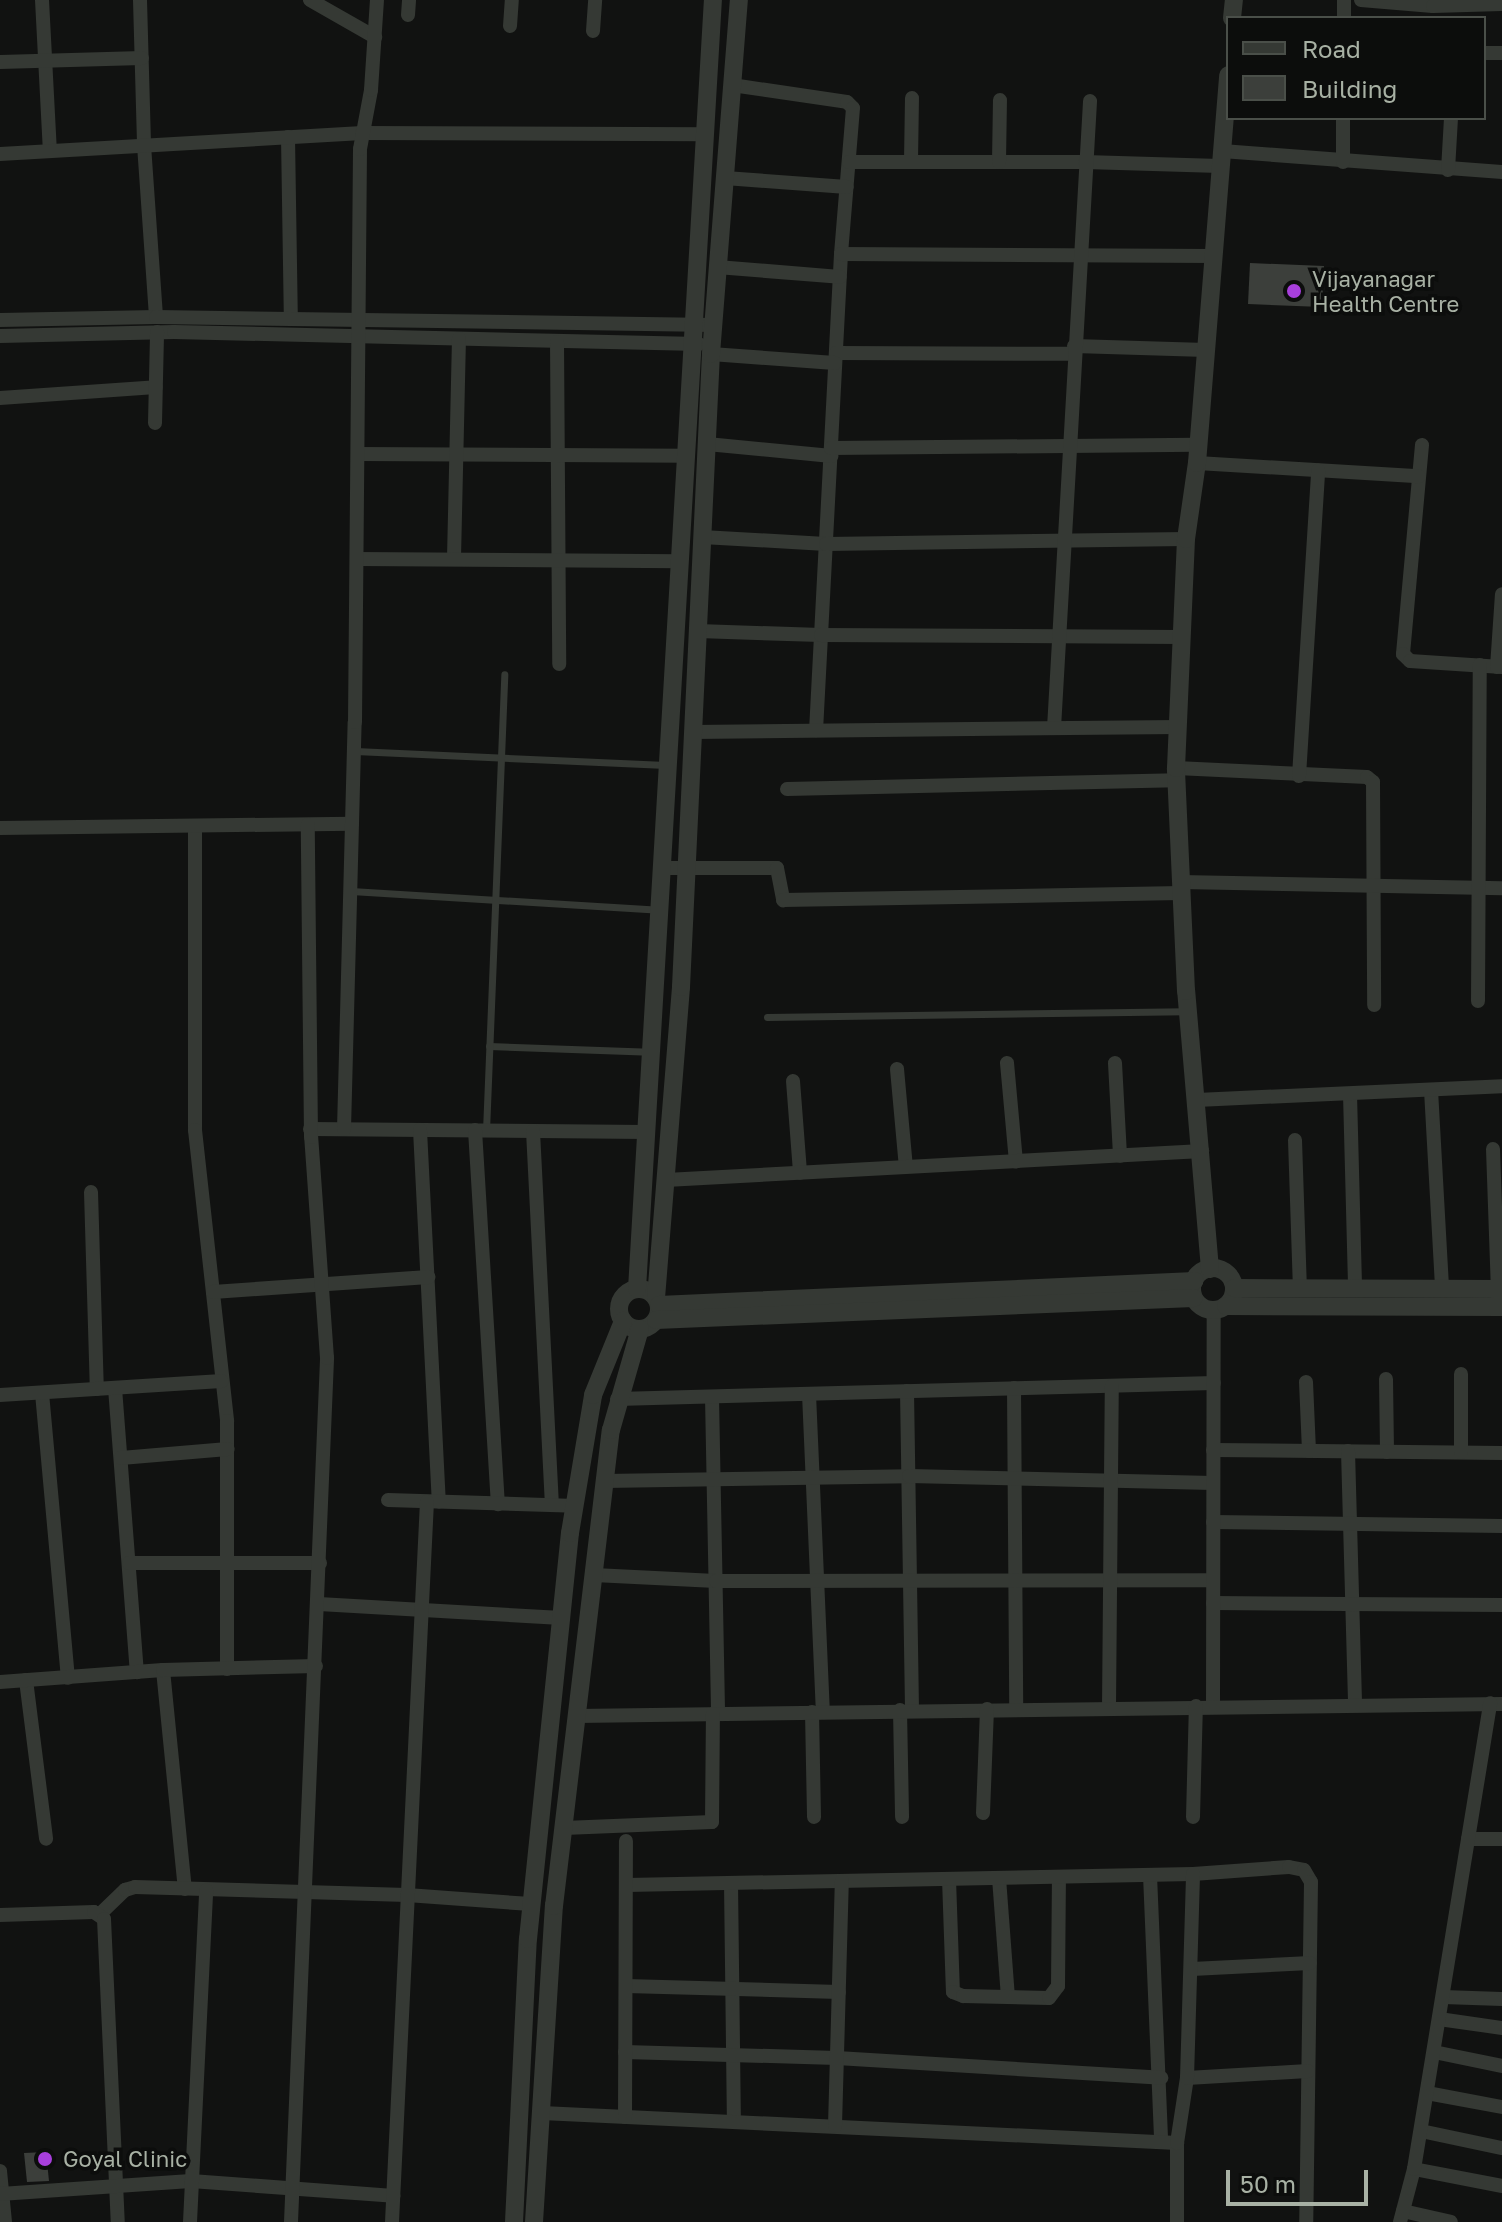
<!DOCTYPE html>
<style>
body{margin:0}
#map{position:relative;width:1502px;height:2222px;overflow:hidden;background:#111211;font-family:"Golos Text",sans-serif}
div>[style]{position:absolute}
.building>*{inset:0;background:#3c3f3b}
.service>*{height:7px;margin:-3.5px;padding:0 3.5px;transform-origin:3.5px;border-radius:3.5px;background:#353934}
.minor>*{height:14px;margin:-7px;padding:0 7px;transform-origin:7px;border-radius:7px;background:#353934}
.tertiary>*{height:18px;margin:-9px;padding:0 9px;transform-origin:9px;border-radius:9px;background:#353934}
.tertiary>.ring{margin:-9px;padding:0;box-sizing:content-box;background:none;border:18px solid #353934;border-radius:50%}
.dots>*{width:22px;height:22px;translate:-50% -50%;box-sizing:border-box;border:4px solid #0c0d0c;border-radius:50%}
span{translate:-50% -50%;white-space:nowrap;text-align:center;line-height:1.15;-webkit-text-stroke:7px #0c0d0c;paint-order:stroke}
.poi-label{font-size:22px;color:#a8b1a4}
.left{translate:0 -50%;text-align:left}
.legend{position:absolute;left:1226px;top:16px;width:260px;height:104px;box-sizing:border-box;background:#0c0d0c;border:2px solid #4a4f49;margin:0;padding:10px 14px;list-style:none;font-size:24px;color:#a8b1a4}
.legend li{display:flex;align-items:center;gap:16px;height:40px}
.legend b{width:40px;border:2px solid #4a4f49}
.scale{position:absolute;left:1226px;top:2170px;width:142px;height:36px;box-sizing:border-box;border:4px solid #a8b1a4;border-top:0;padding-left:10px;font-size:24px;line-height:28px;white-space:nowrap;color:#a8b1a4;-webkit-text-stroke:6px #0c0d0c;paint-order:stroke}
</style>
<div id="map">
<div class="building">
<i style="clip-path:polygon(1250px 263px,1324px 266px,1322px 307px,1248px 304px)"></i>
<i style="clip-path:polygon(46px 2152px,49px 2181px,27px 2182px,24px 2153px)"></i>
</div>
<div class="service">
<i style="left:355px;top:751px;width:311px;rotate:2.6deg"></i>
<i style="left:351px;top:891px;width:308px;rotate:3.5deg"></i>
<i style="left:767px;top:1017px;width:418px;rotate:-0.8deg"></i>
<i style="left:489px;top:1046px;width:160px;rotate:2.1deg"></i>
<i style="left:486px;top:1131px;width:457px;rotate:-87.7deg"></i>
</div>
<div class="minor">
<i style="left:42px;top:0;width:151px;rotate:87deg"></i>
<i style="left:140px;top:0;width:145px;rotate:88.4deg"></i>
<i style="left:144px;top:145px;width:172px;rotate:86deg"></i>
<i style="left:310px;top:0;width:75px;rotate:29.6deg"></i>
<i style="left:1361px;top:0;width:72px;rotate:4.8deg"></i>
<i style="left:1433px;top:6px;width:69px;rotate:-1.7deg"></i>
<i style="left:408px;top:15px;width:15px;rotate:-86deg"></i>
<i style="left:1344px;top:18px;width:18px;rotate:-90deg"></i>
<i style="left:510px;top:26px;width:26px;rotate:-86deg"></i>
<i style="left:593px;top:31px;width:31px;rotate:-86deg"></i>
<i style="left:1484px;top:53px;width:18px"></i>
<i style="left:0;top:62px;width:142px;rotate:-1.6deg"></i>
<i style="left:732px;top:85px;width:116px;rotate:8.4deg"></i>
<i style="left:847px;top:102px;width:8px;rotate:45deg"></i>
<i style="left:853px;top:108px;width:146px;rotate:94.7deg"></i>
<i style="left:841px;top:254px;width:477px;rotate:93deg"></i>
<i style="left:288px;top:137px;width:181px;rotate:89.1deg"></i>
<i style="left:1222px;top:151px;width:281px;rotate:4.3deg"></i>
<i style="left:0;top:154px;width:363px;rotate:-3.3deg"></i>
<i style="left:362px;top:133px;width:343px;rotate:0.2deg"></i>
<i style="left:911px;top:161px;width:63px;rotate:-89.1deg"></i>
<i style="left:849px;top:162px;width:236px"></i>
<i style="left:1085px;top:162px;width:135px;rotate:1.7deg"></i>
<i style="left:999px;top:162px;width:62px;rotate:-89.1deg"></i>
<i style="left:1343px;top:162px;width:44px;rotate:-90deg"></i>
<i style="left:1448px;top:170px;width:52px;rotate:-86.7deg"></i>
<i style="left:725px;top:178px;width:122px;rotate:4.2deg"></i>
<i style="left:841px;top:254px;width:372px;rotate:0.3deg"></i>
<i style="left:717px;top:267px;width:123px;rotate:4.6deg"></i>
<i style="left:0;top:320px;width:156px;rotate:-1.1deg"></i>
<i style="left:156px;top:317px;width:557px;rotate:0.82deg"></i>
<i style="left:0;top:336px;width:174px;rotate:-1.3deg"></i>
<i style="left:174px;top:332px;width:525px;rotate:1.31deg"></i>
<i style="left:557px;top:342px;width:322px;rotate:89.6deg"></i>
<i style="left:1074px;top:346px;width:132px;rotate:1.7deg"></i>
<i style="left:836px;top:353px;width:238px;rotate:0.2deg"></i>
<i style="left:711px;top:354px;width:124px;rotate:4.2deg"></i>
<i style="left:0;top:398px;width:156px;rotate:-4deg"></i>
<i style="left:155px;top:423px;width:91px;rotate:-88.7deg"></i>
<i style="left:707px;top:444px;width:125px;rotate:5.5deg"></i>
<i style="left:1422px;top:445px;width:210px;rotate:95.2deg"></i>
<i style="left:1403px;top:654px;width:10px;rotate:45deg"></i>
<i style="left:1410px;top:661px;width:92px;rotate:3.7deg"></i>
<i style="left:831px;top:448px;width:365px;rotate:-0.5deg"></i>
<i style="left:358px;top:454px;width:328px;rotate:0.3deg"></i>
<i style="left:1197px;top:463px;width:222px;rotate:3.4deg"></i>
<i style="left:702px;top:537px;width:124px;rotate:3.2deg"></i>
<i style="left:826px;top:544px;width:360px;rotate:-0.8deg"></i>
<i style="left:454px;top:558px;width:219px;rotate:-88.7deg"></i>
<i style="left:357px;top:559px;width:323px;rotate:0.4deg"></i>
<i style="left:698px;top:631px;width:123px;rotate:1.9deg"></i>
<i style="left:821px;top:635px;width:360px;rotate:0.3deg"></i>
<i style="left:1497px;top:667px;width:73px;rotate:-86.1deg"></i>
<i style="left:1054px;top:728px;width:628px;rotate:-86.71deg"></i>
<i style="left:693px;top:732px;width:486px;rotate:-0.6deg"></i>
<i style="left:1176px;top:768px;width:191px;rotate:2.7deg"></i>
<i style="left:1367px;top:777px;width:8px;rotate:40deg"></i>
<i style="left:1373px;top:782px;width:223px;rotate:89.7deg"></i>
<i style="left:1299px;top:776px;width:306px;rotate:-86.4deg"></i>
<i style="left:787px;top:789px;width:389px;rotate:-1.3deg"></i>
<i style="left:195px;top:826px;width:304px;rotate:90deg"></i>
<i style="left:195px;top:1130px;width:293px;rotate:83.7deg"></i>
<i style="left:227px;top:1421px;width:248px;rotate:90deg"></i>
<i style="left:0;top:828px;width:352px;rotate:-0.7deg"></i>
<i style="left:662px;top:868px;width:115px"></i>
<i style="left:777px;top:868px;width:33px;rotate:79deg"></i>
<i style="left:783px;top:900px;width:398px;rotate:-1deg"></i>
<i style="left:1181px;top:882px;width:321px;rotate:1.1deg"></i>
<i style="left:1478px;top:1001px;width:336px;rotate:-89.7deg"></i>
<i style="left:1007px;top:1063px;width:99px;rotate:84.8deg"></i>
<i style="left:1115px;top:1063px;width:93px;rotate:86.9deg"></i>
<i style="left:897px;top:1069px;width:98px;rotate:84.8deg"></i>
<i style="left:793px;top:1081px;width:92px;rotate:85.6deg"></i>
<i style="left:1431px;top:1090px;width:199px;rotate:86.8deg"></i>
<i style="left:1350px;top:1094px;width:194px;rotate:88.5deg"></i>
<i style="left:1197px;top:1100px;width:305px;rotate:-2.6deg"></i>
<i style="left:310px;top:1129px;width:336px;rotate:0.5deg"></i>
<i style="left:344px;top:1129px;width:407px;rotate:-88.5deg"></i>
<i style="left:355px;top:722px;width:573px;rotate:-89.5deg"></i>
<i style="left:360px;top:149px;width:60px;rotate:-79.4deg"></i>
<i style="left:371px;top:90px;width:90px;rotate:-86.2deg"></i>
<i style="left:420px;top:1130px;width:372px;rotate:87.1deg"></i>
<i style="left:475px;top:1130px;width:375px;rotate:86.5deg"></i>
<i style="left:533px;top:1131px;width:374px;rotate:87.1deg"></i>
<i style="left:1295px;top:1140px;width:148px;rotate:88.1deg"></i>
<i style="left:1493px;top:1149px;width:140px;rotate:88deg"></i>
<i style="left:666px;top:1180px;width:537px;rotate:-3.1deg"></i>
<i style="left:91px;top:1192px;width:197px;rotate:88.3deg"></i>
<i style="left:213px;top:1292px;width:216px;rotate:-4deg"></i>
<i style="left:1386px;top:1379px;width:73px;rotate:89.2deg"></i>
<i style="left:1306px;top:1382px;width:69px;rotate:87.5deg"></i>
<i style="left:115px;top:1388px;width:285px;rotate:85.6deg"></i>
<i style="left:1014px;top:1388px;width:321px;rotate:89.6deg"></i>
<i style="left:907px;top:1391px;width:319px;rotate:89.1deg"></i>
<i style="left:42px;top:1393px;width:286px;rotate:84.8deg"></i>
<i style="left:809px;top:1394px;width:318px;rotate:87.5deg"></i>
<i style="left:0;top:1395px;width:222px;rotate:-3.6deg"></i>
<i style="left:712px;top:1397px;width:317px;rotate:88.9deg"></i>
<i style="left:617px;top:1399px;width:597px;rotate:-1.54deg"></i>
<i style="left:1213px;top:1450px;width:289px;rotate:0.6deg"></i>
<i style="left:1348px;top:1451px;width:253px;rotate:88.4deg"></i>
<i style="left:1461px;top:1452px;width:78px;rotate:-90deg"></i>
<i style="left:121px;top:1458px;width:107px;rotate:-4.8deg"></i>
<i style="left:605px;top:1481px;width:304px;rotate:-0.9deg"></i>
<i style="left:909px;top:1476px;width:304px;rotate:1.3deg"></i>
<i style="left:388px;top:1500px;width:187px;rotate:1.8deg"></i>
<i style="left:1213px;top:1522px;width:289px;rotate:0.8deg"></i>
<i style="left:129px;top:1563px;width:191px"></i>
<i style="left:594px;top:1575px;width:122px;rotate:2.8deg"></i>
<i style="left:716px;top:1581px;width:497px;rotate:-0.1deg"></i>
<i style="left:1213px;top:1603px;width:289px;rotate:0.4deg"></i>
<i style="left:319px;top:1604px;width:243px;rotate:3.3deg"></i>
<i style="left:163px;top:1670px;width:220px;rotate:84.3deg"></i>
<i style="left:26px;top:1680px;width:160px;rotate:82.8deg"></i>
<i style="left:0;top:1682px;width:163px;rotate:-4.2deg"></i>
<i style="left:163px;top:1670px;width:153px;rotate:-1.5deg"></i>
<i style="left:1213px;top:1705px;width:395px;rotate:-89.9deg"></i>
<i style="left:1109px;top:1707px;width:321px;rotate:-89.5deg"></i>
<i style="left:900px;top:1710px;width:107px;rotate:88.9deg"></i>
<i style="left:812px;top:1712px;width:105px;rotate:88.9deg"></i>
<i style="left:577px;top:1716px;width:925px;rotate:-0.74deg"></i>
<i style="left:983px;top:1813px;width:104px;rotate:-87.8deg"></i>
<i style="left:1193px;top:1817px;width:111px;rotate:-88.5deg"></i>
<i style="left:564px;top:1828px;width:148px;rotate:-2.3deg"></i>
<i style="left:712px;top:1822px;width:108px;rotate:-89.5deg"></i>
<i style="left:1468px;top:1839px;width:34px"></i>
<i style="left:1150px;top:1875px;width:267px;rotate:87.6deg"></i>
<i style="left:999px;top:1878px;width:119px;rotate:85.7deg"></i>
<i style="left:949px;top:1879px;width:113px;rotate:88deg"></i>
<i style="left:953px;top:1992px;width:11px;rotate:22deg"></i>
<i style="left:963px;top:1996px;width:86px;rotate:1.3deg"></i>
<i style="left:1049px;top:1998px;width:15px;rotate:-53deg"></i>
<i style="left:1058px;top:1986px;width:109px;rotate:-89.5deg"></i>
<i style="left:731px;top:1883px;width:238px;rotate:89.3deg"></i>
<i style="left:627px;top:1885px;width:566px;rotate:-1.11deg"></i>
<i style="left:1193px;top:1874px;width:96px;rotate:-4.2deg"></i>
<i style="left:1289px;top:1867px;width:15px;rotate:11deg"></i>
<i style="left:1304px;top:1870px;width:14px;rotate:60deg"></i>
<i style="left:1311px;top:1882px;width:340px;rotate:90.8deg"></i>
<i style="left:100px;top:1914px;width:35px;rotate:-44deg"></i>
<i style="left:125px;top:1890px;width:10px;rotate:-17deg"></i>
<i style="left:135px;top:1887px;width:272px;rotate:1.7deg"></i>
<i style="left:407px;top:1895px;width:124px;rotate:4.2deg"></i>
<i style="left:0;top:1915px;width:94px;rotate:-1.8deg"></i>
<i style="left:94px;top:1912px;width:12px;rotate:35deg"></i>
<i style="left:104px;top:1919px;width:303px;rotate:87.4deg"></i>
<i style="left:1192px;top:1969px;width:118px;rotate:-2.9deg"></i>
<i style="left:626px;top:1986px;width:213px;rotate:1.6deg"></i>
<i style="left:1443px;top:1997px;width:59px;rotate:1.9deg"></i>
<i style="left:1439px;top:2019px;width:64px;rotate:8.1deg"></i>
<i style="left:625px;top:2052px;width:212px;rotate:1.6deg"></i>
<i style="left:837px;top:2058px;width:325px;rotate:3.5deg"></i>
<i style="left:1434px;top:2052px;width:69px;rotate:11.6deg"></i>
<i style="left:1187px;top:2078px;width:121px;rotate:-3.3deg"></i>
<i style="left:1427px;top:2093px;width:76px;rotate:10.6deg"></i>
<i style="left:542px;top:2113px;width:636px;rotate:2.7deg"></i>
<i style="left:625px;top:2117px;width:276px;rotate:-89.8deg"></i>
<i style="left:835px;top:2126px;width:245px;rotate:-88.4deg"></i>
<i style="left:1421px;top:2131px;width:83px;rotate:11.9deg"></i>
<i style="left:1414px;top:2169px;width:90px;rotate:10.9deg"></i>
<i style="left:0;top:2171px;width:51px;rotate:84.4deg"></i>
<i style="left:0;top:2194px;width:191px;rotate:-3.9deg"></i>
<i style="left:191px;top:2181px;width:203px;rotate:4.2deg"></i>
<i style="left:1403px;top:2211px;width:49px;rotate:12.9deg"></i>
<i style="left:190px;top:2222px;width:332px;rotate:-87.2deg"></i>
<i style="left:291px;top:2222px;width:865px;rotate:-87.61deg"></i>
<i style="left:327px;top:1358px;width:222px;rotate:-94.1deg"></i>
<i style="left:311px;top:1137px;width:312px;rotate:-90.6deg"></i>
<i style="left:392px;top:2222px;width:721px;rotate:-87.22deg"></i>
<i style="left:1177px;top:2222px;width:79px;rotate:-90deg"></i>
<i style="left:1177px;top:2143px;width:66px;rotate:-81.3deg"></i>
<i style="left:1187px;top:2078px;width:204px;rotate:-88.3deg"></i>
<i style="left:1400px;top:2222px;width:55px;rotate:-75.2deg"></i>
<i style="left:1414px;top:2169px;width:472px;rotate:-80.7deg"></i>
</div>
<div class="tertiary">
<i style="left:1232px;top:18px;width:18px;rotate:-84deg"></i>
<i class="ring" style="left:1192px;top:1268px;width:24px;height:24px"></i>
<i style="left:1210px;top:1269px;width:279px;rotate:-94.9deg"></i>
<i style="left:1186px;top:991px;width:223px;rotate:-92.6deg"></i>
<i style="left:1176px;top:768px;width:229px;rotate:-87.5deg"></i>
<i style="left:1186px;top:539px;width:77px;rotate:-81.8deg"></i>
<i style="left:1197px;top:463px;width:389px;rotate:-85.4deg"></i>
<i style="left:1234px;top:1288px;width:268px;rotate:0.2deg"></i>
<i class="ring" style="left:619px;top:1289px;width:22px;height:22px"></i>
<i style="left:637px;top:1289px;width:1291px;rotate:-86.63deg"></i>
<i style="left:656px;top:1298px;width:312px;rotate:-85.4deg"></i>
<i style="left:681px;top:987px;width:634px;rotate:-87.29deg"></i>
<i style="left:711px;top:354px;width:355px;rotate:-85.5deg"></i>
<i style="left:659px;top:1305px;width:536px;rotate:-2.57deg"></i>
<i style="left:1226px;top:1306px;width:276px;rotate:0.2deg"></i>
<i style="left:656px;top:1320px;width:538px;rotate:-2.34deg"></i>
<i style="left:514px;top:2222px;width:283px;rotate:-87.2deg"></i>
<i style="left:528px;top:1939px;width:408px;rotate:-84.1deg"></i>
<i style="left:570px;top:1533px;width:140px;rotate:-80.5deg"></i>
<i style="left:593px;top:1395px;width:80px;rotate:-67.9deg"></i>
<i style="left:534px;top:2222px;width:317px;rotate:-86.4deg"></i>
<i style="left:554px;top:1906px;width:479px;rotate:-83.2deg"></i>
<i style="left:611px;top:1430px;width:105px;rotate:-74deg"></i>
</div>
<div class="dots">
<i style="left:1294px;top:291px;background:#a83fdc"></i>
<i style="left:45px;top:2159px;background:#a83fdc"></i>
</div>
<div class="poi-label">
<span class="left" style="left:1312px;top:291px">Vijayanagar<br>Health Centre</span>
<span class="left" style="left:63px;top:2159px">Goyal Clinic</span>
</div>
<ul class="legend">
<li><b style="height:10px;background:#353934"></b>Road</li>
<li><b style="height:22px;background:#3c3f3b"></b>Building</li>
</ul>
<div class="scale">50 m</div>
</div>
